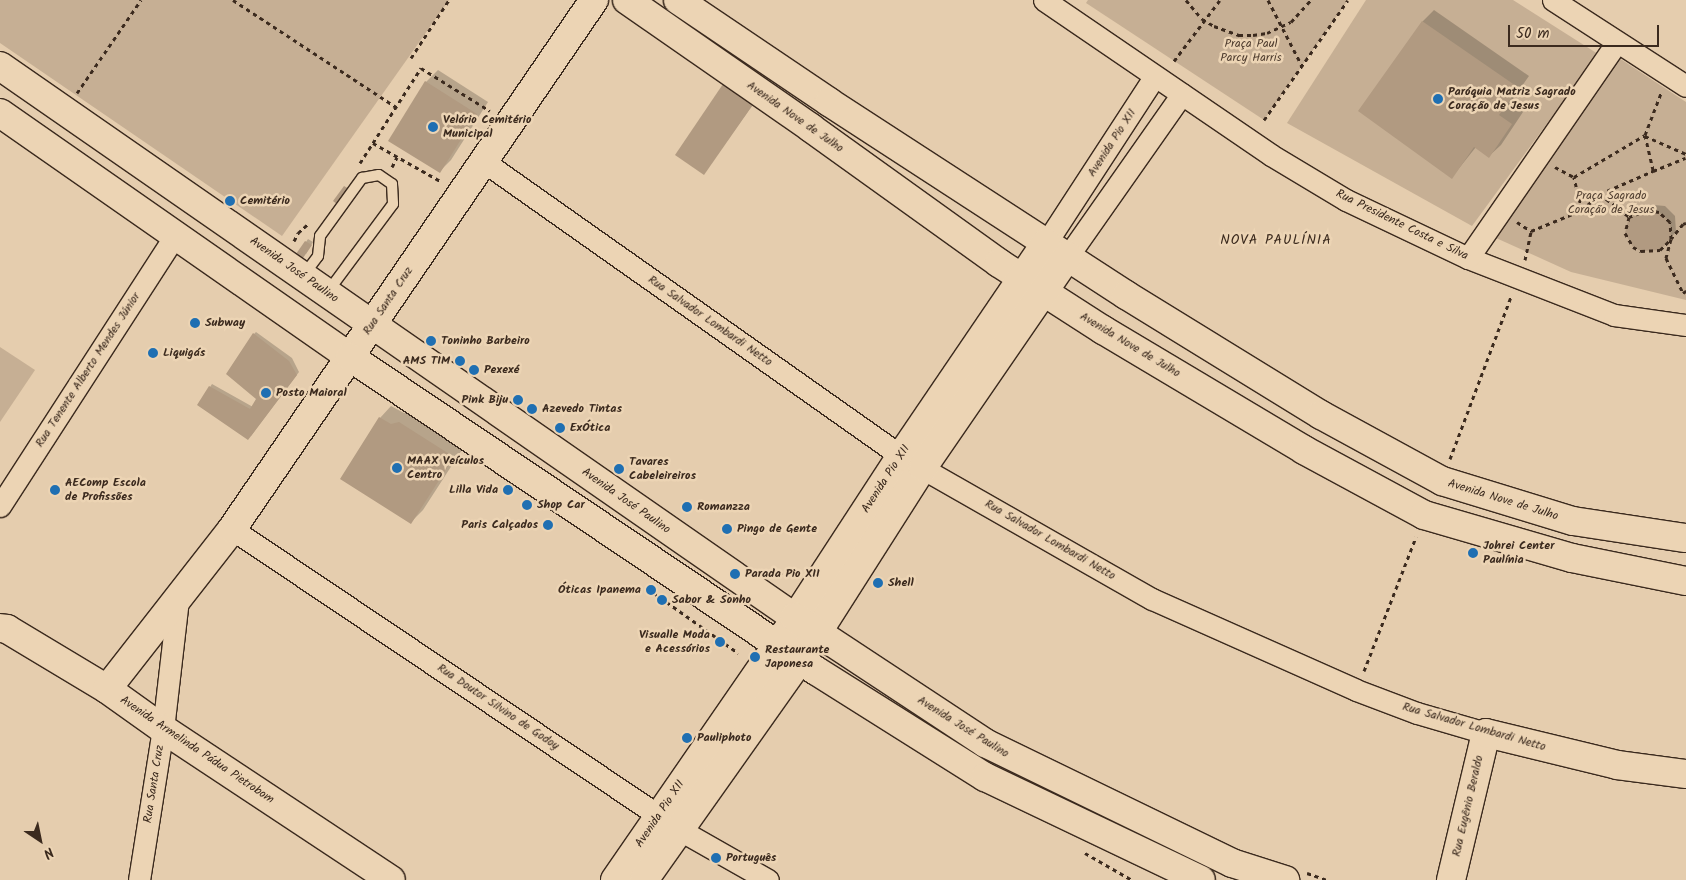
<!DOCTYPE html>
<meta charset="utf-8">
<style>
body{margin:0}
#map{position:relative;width:1686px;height:880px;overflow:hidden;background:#e5cdae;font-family:Kalam,sans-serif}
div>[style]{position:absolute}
.green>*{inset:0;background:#c6af94}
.shadow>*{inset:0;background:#0003}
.building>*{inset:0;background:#b19a81}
.path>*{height:3px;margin-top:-1.5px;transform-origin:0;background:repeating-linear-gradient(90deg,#3b2a1e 0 4px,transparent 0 8px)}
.roads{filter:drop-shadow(1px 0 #3b2a1e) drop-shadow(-1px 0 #3b2a1e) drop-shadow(0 1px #3b2a1e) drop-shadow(0 -1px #3b2a1e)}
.lane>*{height:10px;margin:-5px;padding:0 5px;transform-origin:5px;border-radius:5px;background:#ecd4b4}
.street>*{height:21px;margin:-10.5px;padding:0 10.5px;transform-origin:10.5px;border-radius:10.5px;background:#ecd4b4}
.secondary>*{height:28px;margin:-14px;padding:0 14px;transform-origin:14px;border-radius:14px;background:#ecd4b4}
.primary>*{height:28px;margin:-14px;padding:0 14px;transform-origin:14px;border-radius:14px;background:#ecd4b4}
.dots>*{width:14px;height:14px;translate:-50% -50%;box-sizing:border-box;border:2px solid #ecd4b4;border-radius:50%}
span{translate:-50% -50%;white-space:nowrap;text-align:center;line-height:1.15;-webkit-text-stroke:5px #ecd4b4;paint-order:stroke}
.park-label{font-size:12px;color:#503e30}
.poi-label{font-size:12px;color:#3b2a1e;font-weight:700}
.left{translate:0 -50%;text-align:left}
.right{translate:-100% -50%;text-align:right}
.street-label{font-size:12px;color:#3b2a1e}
.neighbourhood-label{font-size:14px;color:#3b2a1e;letter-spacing:1px}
.north{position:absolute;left:15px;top:815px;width:50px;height:50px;-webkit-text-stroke:4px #ecd4b4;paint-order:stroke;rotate:146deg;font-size:14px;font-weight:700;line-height:20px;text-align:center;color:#3b2a1e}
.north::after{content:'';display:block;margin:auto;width:18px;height:22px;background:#3b2a1e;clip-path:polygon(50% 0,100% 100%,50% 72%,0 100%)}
.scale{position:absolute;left:1508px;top:25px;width:151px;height:22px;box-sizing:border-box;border:2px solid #3b2a1e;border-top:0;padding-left:6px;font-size:15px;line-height:18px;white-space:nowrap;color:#3b2a1e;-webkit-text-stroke:4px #ecd4b4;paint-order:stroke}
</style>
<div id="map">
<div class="green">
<i style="clip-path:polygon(0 0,449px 0,282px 236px,0 43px)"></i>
<i style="clip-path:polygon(1088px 0,1348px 0,1264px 120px,1086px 3px)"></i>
<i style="clip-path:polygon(1366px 0,1513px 0,1598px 54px,1472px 226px,1287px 123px)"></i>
<i style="clip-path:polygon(1619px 58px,1686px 102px,1686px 300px,1571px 272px,1496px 238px)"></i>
<i style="clip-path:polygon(0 347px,35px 370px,0 422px)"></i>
</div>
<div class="shadow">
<i style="clip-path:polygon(1434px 10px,1529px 76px,1510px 103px,1523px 112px,1501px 145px,1489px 156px,1476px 147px,1452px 177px,1360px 110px,1423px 21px)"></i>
<i style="clip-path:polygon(438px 70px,488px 102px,451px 160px,439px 172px,426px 82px)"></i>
<i style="clip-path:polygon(730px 80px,757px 99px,704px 173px,724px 85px)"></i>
<i style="clip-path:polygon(1654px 205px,1665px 206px,1675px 216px,1676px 232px,1660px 249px,1630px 218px,1636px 212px)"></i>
<i style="clip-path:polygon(308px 239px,313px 242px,306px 254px,306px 242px)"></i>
<i style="clip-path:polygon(256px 332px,292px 358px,299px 372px,251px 436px,210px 387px,212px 384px,253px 407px,258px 399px,254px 334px)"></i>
<i style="clip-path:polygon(391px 406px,404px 413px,411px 410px,465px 445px,423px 510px,411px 522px,380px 418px)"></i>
</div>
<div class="building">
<i style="clip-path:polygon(1422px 21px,1519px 88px,1499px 115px,1512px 124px,1489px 158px,1474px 147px,1452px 179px,1358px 111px)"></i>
<i style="clip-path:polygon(425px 81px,477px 114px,440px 173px,388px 141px)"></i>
<i style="clip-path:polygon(723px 84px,752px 106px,704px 175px,675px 155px)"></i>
<i style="clip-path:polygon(344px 186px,349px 189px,338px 205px,333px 201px)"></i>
<i style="clip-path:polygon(1647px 210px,1659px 212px,1670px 222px,1671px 239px,1660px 250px,1641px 251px,1633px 247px,1625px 233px,1629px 217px)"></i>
<i style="clip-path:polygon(305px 241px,312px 245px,303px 258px,296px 254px)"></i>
<i style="clip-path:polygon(253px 333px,289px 361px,297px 375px,248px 440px,197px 405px,209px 386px,250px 409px,256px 399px,226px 374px)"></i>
<i style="clip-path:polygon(379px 417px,391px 424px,399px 422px,454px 457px,411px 524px,340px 479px)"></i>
</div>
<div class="path">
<i style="left:233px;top:0;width:195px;rotate:33.3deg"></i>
<i style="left:1186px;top:0;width:25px;rotate:50deg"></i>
<i style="left:1202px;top:19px;width:14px;rotate:30deg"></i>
<i style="left:1214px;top:26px;width:27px;rotate:20deg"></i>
<i style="left:1239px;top:35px;width:14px"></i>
<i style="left:1253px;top:35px;width:14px;rotate:-8deg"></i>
<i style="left:1267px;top:33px;width:26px;rotate:-25deg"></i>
<i style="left:1291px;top:22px;width:30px;rotate:-48deg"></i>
<i style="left:1268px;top:0;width:74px;rotate:62.7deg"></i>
<i style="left:411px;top:58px;width:69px;rotate:-56.8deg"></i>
<i style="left:1174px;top:61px;width:76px;rotate:-53deg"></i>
<i style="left:77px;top:93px;width:113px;rotate:-55.5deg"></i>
<i style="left:1264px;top:120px;width:146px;rotate:-55deg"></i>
<i style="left:1645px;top:135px;width:37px;rotate:77deg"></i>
<i style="left:1653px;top:171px;width:35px;rotate:-22deg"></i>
<i style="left:1645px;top:136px;width:45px;rotate:23.7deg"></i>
<i style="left:373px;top:143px;width:79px;rotate:29.5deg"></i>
<i style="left:360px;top:163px;width:113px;rotate:-57.3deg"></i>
<i style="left:421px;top:68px;width:81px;rotate:31.9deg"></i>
<i style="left:392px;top:167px;width:11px;rotate:-63deg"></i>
<i style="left:1555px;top:167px;width:21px;rotate:28deg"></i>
<i style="left:1574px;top:177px;width:82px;rotate:-30.6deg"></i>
<i style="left:1645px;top:135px;width:45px;rotate:-69.1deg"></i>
<i style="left:1600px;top:194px;width:58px;rotate:-23.5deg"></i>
<i style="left:1582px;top:210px;width:24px;rotate:-42deg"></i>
<i style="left:1600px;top:194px;width:37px;rotate:38deg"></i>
<i style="left:1629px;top:217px;width:16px;rotate:104deg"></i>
<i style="left:1625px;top:233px;width:16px;rotate:60deg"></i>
<i style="left:1633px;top:247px;width:9px;rotate:27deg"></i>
<i style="left:1641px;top:251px;width:19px;rotate:-3deg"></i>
<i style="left:1660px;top:250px;width:16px;rotate:-45deg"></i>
<i style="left:1671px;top:239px;width:17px;rotate:-93deg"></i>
<i style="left:1670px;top:222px;width:15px;rotate:-138deg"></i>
<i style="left:1659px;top:212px;width:12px;rotate:-171deg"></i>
<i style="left:1647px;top:210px;width:19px;rotate:159deg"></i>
<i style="left:1517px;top:222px;width:17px;rotate:33deg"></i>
<i style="left:1686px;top:223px;width:3px;rotate:162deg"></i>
<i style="left:1683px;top:224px;width:19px;rotate:129deg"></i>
<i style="left:1671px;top:239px;width:20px;rotate:105deg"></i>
<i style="left:1666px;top:258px;width:39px;rotate:64deg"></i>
<i style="left:1683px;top:293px;width:4px;rotate:-34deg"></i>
<i style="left:294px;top:241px;width:9px;rotate:-63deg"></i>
<i style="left:298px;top:233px;width:15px;rotate:-42deg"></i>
<i style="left:1525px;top:260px;width:30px;rotate:-78deg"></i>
<i style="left:1531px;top:231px;width:55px;rotate:-22.4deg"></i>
<i style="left:1582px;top:210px;width:34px;rotate:-104deg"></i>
<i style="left:1450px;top:459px;width:173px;rotate:-69.4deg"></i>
<i style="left:771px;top:571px;width:12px;rotate:14deg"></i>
<i style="left:647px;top:588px;width:112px;rotate:35.5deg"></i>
<i style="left:1364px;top:671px;width:144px;rotate:-68.8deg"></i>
<i style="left:1085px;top:853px;width:54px;rotate:29.9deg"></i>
<i style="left:1307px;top:873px;width:21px;rotate:19deg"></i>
</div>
<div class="roads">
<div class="lane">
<i style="left:303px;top:276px;width:25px;rotate:-53deg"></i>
<i style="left:318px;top:256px;width:20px;rotate:-84deg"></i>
<i style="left:320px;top:236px;width:72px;rotate:-54.1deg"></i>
<i style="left:362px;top:178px;width:17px;rotate:-10deg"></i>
<i style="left:379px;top:175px;width:16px;rotate:35deg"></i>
<i style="left:392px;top:184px;width:20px;rotate:87deg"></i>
<i style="left:393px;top:204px;width:111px;rotate:126.6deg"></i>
</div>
<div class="street">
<i style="left:1044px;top:0;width:275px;rotate:34.3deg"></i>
<i style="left:1271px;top:155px;width:87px;rotate:31deg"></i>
<i style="left:1346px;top:200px;width:135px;rotate:25.4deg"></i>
<i style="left:1468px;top:258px;width:157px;rotate:21.3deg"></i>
<i style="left:1614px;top:315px;width:73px;rotate:7.9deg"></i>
<i style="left:1553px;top:0;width:158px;rotate:32.9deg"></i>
<i style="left:483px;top:161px;width:512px;rotate:35.21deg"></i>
<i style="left:901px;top:456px;width:289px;rotate:29.7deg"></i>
<i style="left:1152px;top:599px;width:223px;rotate:24deg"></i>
<i style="left:1356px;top:690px;width:65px;rotate:20.7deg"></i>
<i style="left:1417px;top:713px;width:72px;rotate:16.2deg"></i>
<i style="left:1046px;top:243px;width:199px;rotate:-56.9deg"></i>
<i style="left:1068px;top:256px;width:198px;rotate:-54.9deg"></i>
<i style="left:1468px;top:258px;width:262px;rotate:-55.4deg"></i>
<i style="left:0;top:506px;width:324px;rotate:-57.1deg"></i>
<i style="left:232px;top:529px;width:540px;rotate:33.9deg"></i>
<i style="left:680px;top:830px;width:101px;rotate:29.6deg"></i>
<i style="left:139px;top:880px;width:153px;rotate:-81deg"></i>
<i style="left:163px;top:729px;width:131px;rotate:-83.4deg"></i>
</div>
<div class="secondary">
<i style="left:627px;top:0;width:224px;rotate:34.8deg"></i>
<i style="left:811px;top:128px;width:231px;rotate:35.7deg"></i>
<i style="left:999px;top:263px;width:124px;rotate:32.8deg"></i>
<i style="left:1103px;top:330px;width:234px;rotate:30.8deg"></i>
<i style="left:1304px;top:450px;width:136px;rotate:28.4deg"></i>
<i style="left:1424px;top:515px;width:154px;rotate:16.2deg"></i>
<i style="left:1572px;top:558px;width:116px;rotate:11.4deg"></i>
<i style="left:678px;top:0;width:182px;rotate:34deg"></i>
<i style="left:829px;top:102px;width:354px;rotate:33deg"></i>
<i style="left:1126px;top:295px;width:229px;rotate:31.6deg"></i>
<i style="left:1321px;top:415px;width:138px;rotate:28.6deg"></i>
<i style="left:1442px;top:481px;width:137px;rotate:17deg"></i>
<i style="left:1573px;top:521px;width:114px;rotate:8.6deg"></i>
<i style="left:0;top:628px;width:7px;rotate:8deg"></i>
<i style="left:7px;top:629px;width:117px;rotate:31deg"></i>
<i style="left:107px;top:689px;width:69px;rotate:35.5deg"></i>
<i style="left:163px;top:729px;width:273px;rotate:33.5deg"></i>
<i style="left:107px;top:689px;width:203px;rotate:-52deg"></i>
<i style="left:232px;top:529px;width:641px;rotate:-55.62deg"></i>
<i style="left:615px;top:880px;width:299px;rotate:-55.4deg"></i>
<i style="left:785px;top:634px;width:212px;rotate:-56.9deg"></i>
<i style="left:901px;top:456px;width:258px;rotate:-55.8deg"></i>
<i style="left:644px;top:880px;width:270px;rotate:-54.7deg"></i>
<i style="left:800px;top:660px;width:229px;rotate:-57.5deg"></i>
<i style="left:923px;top:467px;width:256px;rotate:-55.5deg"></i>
<i style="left:1451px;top:880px;width:151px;rotate:-76.6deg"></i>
<i style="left:1486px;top:733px;width:135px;rotate:13.7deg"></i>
<i style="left:1617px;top:765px;width:70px;rotate:7.4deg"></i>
</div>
<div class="primary">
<i style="left:0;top:66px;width:966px;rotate:34.76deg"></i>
<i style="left:794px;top:617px;width:229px;rotate:33.4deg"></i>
<i style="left:985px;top:743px;width:275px;rotate:25.9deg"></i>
<i style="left:1232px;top:863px;width:56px;rotate:17.8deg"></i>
<i style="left:0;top:113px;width:427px;rotate:34.9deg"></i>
<i style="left:350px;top:357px;width:561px;rotate:33.95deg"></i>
<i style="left:815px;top:670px;width:201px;rotate:32.2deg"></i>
<i style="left:985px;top:777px;width:239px;rotate:25.5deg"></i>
</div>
</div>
<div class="dots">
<i style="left:1438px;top:99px;background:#1f6fb2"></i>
<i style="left:433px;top:127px;background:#1f6fb2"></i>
<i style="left:230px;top:201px;background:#1f6fb2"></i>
<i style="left:195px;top:323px;background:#1f6fb2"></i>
<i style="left:431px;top:341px;background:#1f6fb2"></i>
<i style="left:153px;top:353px;background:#1f6fb2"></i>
<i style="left:460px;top:361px;background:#1f6fb2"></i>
<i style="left:474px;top:370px;background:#1f6fb2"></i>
<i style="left:266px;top:393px;background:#1f6fb2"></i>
<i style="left:518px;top:400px;background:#1f6fb2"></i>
<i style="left:532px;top:409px;background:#1f6fb2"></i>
<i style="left:560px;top:428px;background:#1f6fb2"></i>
<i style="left:397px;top:468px;background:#1f6fb2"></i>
<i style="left:619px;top:469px;background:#1f6fb2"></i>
<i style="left:55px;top:490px;background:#1f6fb2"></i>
<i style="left:508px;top:490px;background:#1f6fb2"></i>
<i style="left:527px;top:505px;background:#1f6fb2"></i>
<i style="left:687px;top:507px;background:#1f6fb2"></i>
<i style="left:548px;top:525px;background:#1f6fb2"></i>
<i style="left:727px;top:529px;background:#1f6fb2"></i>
<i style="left:1473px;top:553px;background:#1f6fb2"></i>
<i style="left:735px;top:574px;background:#1f6fb2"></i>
<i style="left:878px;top:583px;background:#1f6fb2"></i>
<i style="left:651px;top:590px;background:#1f6fb2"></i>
<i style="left:662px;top:600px;background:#1f6fb2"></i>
<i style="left:720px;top:642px;background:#1f6fb2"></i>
<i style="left:755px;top:657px;background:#1f6fb2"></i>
<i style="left:687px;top:738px;background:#1f6fb2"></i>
<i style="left:716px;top:858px;background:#1f6fb2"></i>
</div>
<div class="park-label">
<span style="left:1251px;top:51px">Praça Paul<br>Parcy Harris</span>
<span style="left:1611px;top:203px">Praça Sagrado<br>Coração de Jesus</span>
</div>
<div class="poi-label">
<span class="left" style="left:1448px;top:99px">Paróquia Matriz Sagrado<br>Coração de Jesus</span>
<span class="left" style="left:443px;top:127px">Velório Cemitério<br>Municipal</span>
<span class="left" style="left:240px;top:201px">Cemitério</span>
<span class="left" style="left:205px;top:323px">Subway</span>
<span class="left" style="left:441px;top:341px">Toninho Barbeiro</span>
<span class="left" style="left:163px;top:353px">Liquigás</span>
<span class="right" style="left:450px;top:361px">AMS TIM</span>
<span class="left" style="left:484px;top:370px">Pexexé</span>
<span class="left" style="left:276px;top:393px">Posto Maioral</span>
<span class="right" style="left:508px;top:400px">Pink Biju</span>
<span class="left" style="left:542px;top:409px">Azevedo Tintas</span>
<span class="left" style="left:570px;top:428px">ExÓtica</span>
<span class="left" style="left:407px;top:468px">MAAX Veículos<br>Centro</span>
<span class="left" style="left:629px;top:469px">Tavares<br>Cabeleireiros</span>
<span class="left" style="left:65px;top:490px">AEComp Escola<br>de Profissões</span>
<span class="right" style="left:498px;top:490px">Lilla Vida</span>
<span class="left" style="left:537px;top:505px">Shop Car</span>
<span class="left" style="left:697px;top:507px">Romanzza</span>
<span class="right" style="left:538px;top:525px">Paris Calçados</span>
<span class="left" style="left:737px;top:529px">Pingo de Gente</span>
<span class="left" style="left:1483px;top:553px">Johrei Center<br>Paulínia</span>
<span class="left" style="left:745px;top:574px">Parada Pio XII</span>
<span class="left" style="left:888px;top:583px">Shell</span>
<span class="right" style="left:641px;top:590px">Óticas Ipanema</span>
<span class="left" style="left:672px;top:600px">Sabor &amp; Sonho</span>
<span class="right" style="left:710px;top:642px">Visualle Moda<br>e Acessórios</span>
<span class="left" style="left:765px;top:657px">Restaurante<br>Japonesa</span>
<span class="left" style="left:697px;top:738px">Pauliphoto</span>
<span class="left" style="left:726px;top:858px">Português</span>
</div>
<div class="street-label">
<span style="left:795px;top:117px;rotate:35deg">Avenida Nove de Julho</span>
<span style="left:1112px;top:143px;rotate:-57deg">Avenida Pio XII</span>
<span style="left:1402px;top:225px;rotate:26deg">Rua Presidente Costa e Silva</span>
<span style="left:294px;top:270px;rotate:35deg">Avenida José Paulino</span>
<span style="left:388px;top:301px;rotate:-56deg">Rua Santa Cruz</span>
<span style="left:710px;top:321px;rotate:35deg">Rua Salvador Lombardi Netto</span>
<span style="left:1130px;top:345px;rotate:31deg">Avenida Nove de Julho</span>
<span style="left:88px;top:370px;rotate:-57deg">Rua Tenente Alberto Mendes Júnior</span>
<span style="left:886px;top:479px;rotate:-57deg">Avenida Pio XII</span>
<span style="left:1503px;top:500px;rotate:17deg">Avenida Nove de Julho</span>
<span style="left:626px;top:501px;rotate:35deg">Avenida José Paulino</span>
<span style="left:1050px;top:540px;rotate:30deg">Rua Salvador Lombardi Netto</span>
<span style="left:498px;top:707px;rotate:34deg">Rua Doutor Silvino de Godoy</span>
<span style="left:963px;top:727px;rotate:32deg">Avenida José Paulino</span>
<span style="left:1474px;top:727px;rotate:16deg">Rua Salvador Lombardi Netto</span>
<span style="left:197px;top:750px;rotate:34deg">Avenida Armelinda Pádua Pietrobom</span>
<span style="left:154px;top:784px;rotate:-81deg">Rua Santa Cruz</span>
<span style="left:1468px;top:806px;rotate:-77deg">Rua Eugênio Beraldo</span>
<span style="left:660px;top:814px;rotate:-56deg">Avenida Pio XII</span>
</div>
<div class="neighbourhood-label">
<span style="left:1276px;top:240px">NOVA PAULÍNIA</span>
</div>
<div class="north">N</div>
<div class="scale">50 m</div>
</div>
